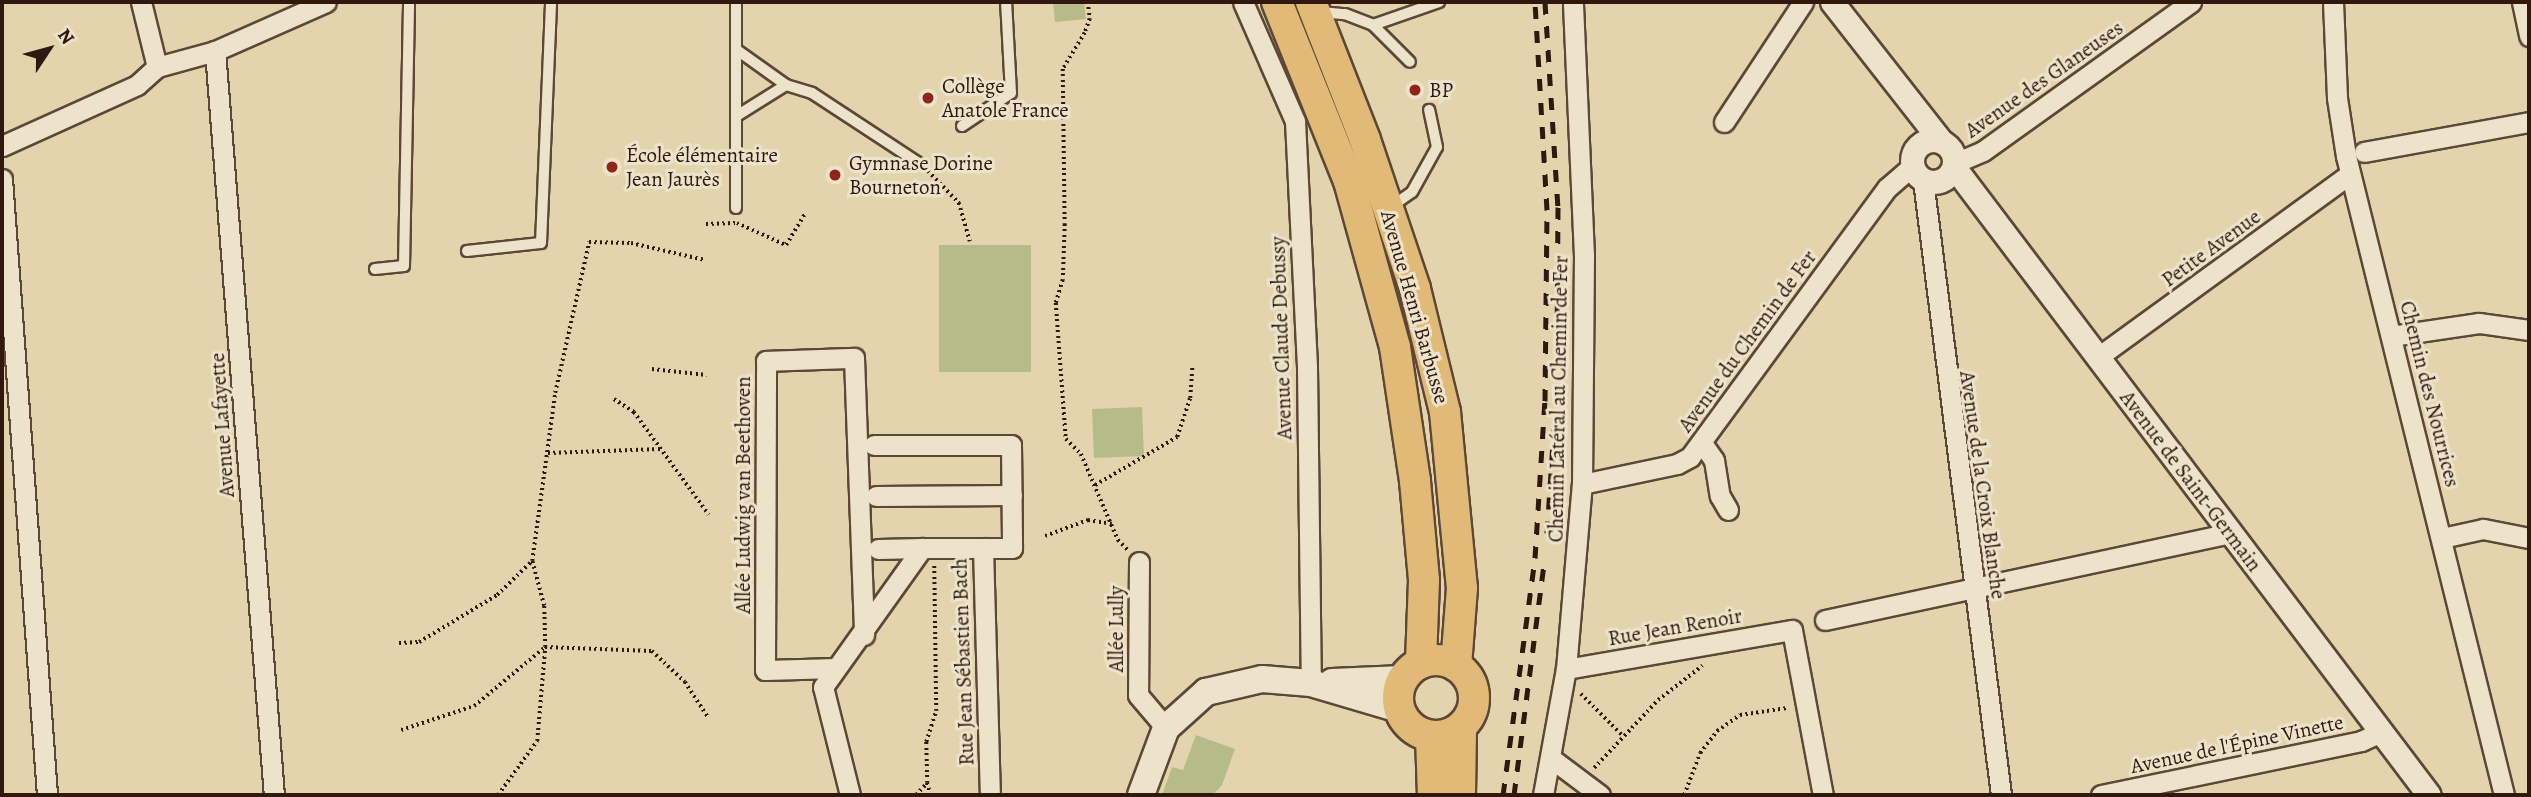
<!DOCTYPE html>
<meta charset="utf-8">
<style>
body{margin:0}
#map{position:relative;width:2531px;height:797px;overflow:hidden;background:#e3d4ae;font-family:Alegreya,serif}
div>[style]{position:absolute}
.green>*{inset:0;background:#b6bc89}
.path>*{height:3.5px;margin-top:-1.75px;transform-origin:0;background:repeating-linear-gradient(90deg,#30180e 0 2px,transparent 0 5.5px)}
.roads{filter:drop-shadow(2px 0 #5d4736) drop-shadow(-2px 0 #5d4736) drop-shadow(0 2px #5d4736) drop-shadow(0 -2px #5d4736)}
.service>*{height:10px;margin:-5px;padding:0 5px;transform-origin:5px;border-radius:5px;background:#ede3ca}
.minor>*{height:19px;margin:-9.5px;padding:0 9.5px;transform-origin:9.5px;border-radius:9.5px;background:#ede3ca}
.tertiary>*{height:23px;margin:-11.5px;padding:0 11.5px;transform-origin:11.5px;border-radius:11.5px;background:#ede3ca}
.tertiary>.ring{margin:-11.5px;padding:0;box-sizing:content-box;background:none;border:23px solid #ede3ca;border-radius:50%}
.secondary>*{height:26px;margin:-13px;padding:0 13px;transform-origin:13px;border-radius:13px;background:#ede3ca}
.primary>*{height:30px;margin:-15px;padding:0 15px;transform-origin:15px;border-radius:15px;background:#e2ba77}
.primary>.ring{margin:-15px;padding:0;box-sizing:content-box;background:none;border:30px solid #e2ba77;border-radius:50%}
.rail>*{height:5px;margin-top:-2.5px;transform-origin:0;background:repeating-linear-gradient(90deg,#30180e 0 12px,transparent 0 24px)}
.dots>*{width:19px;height:19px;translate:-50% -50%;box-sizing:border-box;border:4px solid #ede3ca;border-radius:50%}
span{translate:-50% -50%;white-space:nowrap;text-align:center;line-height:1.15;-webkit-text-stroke:6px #ede3ca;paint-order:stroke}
.street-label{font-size:21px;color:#30180e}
.poi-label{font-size:21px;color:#30180e}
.left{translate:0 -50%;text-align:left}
.frame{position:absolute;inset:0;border:4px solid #30180e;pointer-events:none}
.north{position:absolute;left:14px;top:14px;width:70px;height:70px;-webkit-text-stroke:5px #ede3ca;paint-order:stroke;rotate:54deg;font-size:19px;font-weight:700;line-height:28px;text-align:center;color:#30180e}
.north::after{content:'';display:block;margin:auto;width:24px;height:32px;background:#30180e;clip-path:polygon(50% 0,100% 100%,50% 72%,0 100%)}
</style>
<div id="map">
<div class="green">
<i style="clip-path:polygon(1053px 2px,1084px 2px,1086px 19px,1055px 22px)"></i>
<i style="clip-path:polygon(939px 245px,1031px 245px,1031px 372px,939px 372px)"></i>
<i style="clip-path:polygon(1142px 407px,1144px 456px,1094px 458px,1092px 409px)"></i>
<i style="clip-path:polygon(1196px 735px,1235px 749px,1222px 785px,1213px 795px,1162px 795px,1172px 767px,1183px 770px)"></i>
</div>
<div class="path">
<i style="left:1088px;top:2px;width:17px;rotate:83deg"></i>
<i style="left:1090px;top:19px;width:15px;rotate:110deg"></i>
<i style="left:1085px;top:33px;width:42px;rotate:121.4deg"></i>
<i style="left:1063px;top:69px;width:155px;rotate:89.3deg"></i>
<i style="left:1065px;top:224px;width:56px;rotate:92deg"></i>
<i style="left:1063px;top:280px;width:24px;rotate:107deg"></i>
<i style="left:1056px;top:303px;width:136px;rotate:85.8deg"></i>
<i style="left:1066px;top:439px;width:21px;rotate:45deg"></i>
<i style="left:1081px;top:454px;width:94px;rotate:66.7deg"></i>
<i style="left:1118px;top:540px;width:14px;rotate:45deg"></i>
<i style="left:928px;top:171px;width:45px;rotate:45.9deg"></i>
<i style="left:959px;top:203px;width:40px;rotate:74deg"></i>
<i style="left:737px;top:223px;width:54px;rotate:24.2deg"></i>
<i style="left:786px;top:245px;width:37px;rotate:-59deg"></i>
<i style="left:706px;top:224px;width:29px;rotate:-2deg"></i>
<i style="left:652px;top:369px;width:55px;rotate:6.2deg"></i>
<i style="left:614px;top:399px;width:24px;rotate:33deg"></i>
<i style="left:634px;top:412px;width:127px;rotate:53.9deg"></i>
<i style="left:548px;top:453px;width:113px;rotate:-2deg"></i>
<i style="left:1095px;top:485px;width:95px;rotate:-30.3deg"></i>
<i style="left:1177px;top:437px;width:41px;rotate:-71.6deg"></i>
<i style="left:1190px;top:398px;width:30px;rotate:-86deg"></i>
<i style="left:1045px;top:536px;width:46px;rotate:-20.4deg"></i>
<i style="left:1088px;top:520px;width:24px;rotate:9deg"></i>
<i style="left:399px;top:643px;width:20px;rotate:-3deg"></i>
<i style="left:419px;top:642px;width:91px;rotate:-31.1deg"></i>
<i style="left:497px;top:595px;width:49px;rotate:-44.2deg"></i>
<i style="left:532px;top:561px;width:170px;rotate:-82.2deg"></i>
<i style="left:555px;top:393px;width:155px;rotate:-77.3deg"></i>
<i style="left:589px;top:242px;width:42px;rotate:1.4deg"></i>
<i style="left:631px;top:243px;width:76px;rotate:12.9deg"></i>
<i style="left:1581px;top:694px;width:58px;rotate:45deg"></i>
<i style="left:401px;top:730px;width:77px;rotate:-18.2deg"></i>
<i style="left:474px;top:706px;width:92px;rotate:-39.7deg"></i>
<i style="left:545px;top:647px;width:107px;rotate:2.1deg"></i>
<i style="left:652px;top:651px;width:45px;rotate:43.2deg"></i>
<i style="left:685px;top:682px;width:42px;rotate:56.7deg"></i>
<i style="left:1594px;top:768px;width:93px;rotate:-46.7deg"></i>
<i style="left:1658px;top:700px;width:56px;rotate:-37.7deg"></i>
<i style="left:927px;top:783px;width:13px;rotate:72deg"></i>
<i style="left:498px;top:795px;width:67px;rotate:-54.2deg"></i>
<i style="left:537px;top:741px;width:94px;rotate:-85.1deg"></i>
<i style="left:545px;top:647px;width:41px;rotate:-91.4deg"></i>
<i style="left:544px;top:606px;width:47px;rotate:-104.9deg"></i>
<i style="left:916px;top:795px;width:16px;rotate:-47deg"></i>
<i style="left:927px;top:783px;width:41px;rotate:-91.4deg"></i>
<i style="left:926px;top:742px;width:33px;rotate:-72deg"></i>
<i style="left:936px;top:711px;width:145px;rotate:-90.8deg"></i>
<i style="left:1684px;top:795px;width:45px;rotate:-69.1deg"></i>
<i style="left:1700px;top:753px;width:28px;rotate:-52deg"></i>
<i style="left:1717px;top:731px;width:28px;rotate:-35deg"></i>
<i style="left:1740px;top:715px;width:48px;rotate:-8.5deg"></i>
</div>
<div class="roads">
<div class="service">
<i style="left:1320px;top:12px;width:25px;rotate:5deg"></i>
<i style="left:1345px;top:14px;width:30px;rotate:21deg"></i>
<i style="left:1373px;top:25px;width:52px;rotate:45deg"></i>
<i style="left:1373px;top:25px;width:70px;rotate:-19.2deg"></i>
<i style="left:737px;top:50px;width:60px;rotate:35.5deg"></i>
<i style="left:786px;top:85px;width:57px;rotate:148deg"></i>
<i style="left:786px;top:85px;width:27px;rotate:17deg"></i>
<i style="left:812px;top:93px;width:126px;rotate:33.3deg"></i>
<i style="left:962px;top:126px;width:59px;rotate:-34deg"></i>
<i style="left:1011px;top:93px;width:91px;rotate:-93.1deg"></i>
<i style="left:1392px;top:206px;width:24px;rotate:-35deg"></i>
<i style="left:1412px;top:192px;width:51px;rotate:-60.9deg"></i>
<i style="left:1437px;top:147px;width:38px;rotate:-102deg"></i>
<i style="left:736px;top:208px;width:206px;rotate:-90deg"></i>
<i style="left:467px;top:251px;width:74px;rotate:-6.2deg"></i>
<i style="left:541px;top:243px;width:241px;rotate:-87.6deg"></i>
<i style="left:375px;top:269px;width:29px;rotate:-6deg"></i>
<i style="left:404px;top:266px;width:264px;rotate:-88.9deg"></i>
</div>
<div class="minor">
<i style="left:141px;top:2px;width:67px;rotate:76.2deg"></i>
<i style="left:1243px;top:2px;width:130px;rotate:66.4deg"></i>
<i style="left:1295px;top:121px;width:247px;rotate:87.2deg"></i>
<i style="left:1307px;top:368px;width:315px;rotate:89.3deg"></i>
<i style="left:2333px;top:2px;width:96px;rotate:87.6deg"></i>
<i style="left:2337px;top:98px;width:59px;rotate:81.2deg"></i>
<i style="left:2346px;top:156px;width:658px;rotate:76.11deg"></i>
<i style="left:2522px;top:2px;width:35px;rotate:78deg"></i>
<i style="left:215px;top:51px;width:746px;rotate:85.47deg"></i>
<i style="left:1724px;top:122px;width:144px;rotate:-56.6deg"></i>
<i style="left:2px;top:146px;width:148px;rotate:-24.3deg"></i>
<i style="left:137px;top:85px;width:27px;rotate:-42deg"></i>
<i style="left:157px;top:67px;width:60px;rotate:-15.4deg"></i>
<i style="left:215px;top:51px;width:121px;rotate:-23.8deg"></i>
<i style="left:2364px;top:152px;width:168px;rotate:-10.3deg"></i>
<i style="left:1955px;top:163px;width:30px;rotate:-23deg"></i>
<i style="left:1983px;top:151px;width:256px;rotate:-35.6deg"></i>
<i style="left:2px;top:179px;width:618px;rotate:85.82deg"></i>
<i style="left:1923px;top:180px;width:620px;rotate:82.77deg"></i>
<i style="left:2391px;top:336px;width:89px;rotate:-8.4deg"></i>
<i style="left:2479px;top:323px;width:50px;rotate:8deg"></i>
<i style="left:2098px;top:357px;width:311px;rotate:-36deg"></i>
<i style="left:1702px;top:443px;width:21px;rotate:55deg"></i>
<i style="left:1714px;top:460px;width:36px;rotate:81deg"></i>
<i style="left:1720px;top:496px;width:16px;rotate:60deg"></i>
<i style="left:874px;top:445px;width:137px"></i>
<i style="left:1011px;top:445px;width:103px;rotate:89.4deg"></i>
<i style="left:1012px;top:548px;width:29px;rotate:180deg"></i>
<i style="left:1582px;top:484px;width:97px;rotate:-11.9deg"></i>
<i style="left:1677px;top:464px;width:15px;rotate:-28deg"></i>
<i style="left:1690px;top:457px;width:333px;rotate:-53.8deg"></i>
<i style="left:1887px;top:188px;width:33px;rotate:-41deg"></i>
<i style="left:876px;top:496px;width:136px;rotate:-0.4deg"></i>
<i style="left:2442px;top:538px;width:42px;rotate:-12.4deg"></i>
<i style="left:2483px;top:529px;width:47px;rotate:11.1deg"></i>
<i style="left:878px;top:549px;width:44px;rotate:-1.3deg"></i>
<i style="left:1139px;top:562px;width:133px;rotate:90.4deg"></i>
<i style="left:1138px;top:695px;width:43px;rotate:49.7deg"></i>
<i style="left:1825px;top:620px;width:415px;rotate:-12.1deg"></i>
<i style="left:836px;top:668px;width:71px;rotate:178.4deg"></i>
<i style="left:765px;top:670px;width:309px;rotate:-89.8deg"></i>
<i style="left:766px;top:361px;width:88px;rotate:-2deg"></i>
<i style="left:854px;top:358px;width:277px;rotate:87.9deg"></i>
<i style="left:1566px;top:669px;width:229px;rotate:-9.8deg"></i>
<i style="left:1792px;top:630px;width:168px;rotate:79.4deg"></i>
<i style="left:1552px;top:759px;width:60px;rotate:36.9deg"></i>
<i style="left:850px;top:795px;width:111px;rotate:-104deg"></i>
<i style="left:823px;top:687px;width:171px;rotate:-54.5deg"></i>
<i style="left:922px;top:548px;width:61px"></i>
<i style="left:983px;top:548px;width:247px;rotate:88.4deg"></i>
<i style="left:1543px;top:795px;width:128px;rotate:-79.7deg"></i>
<i style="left:1566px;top:669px;width:186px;rotate:-85.1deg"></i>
<i style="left:1582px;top:484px;width:228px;rotate:-89.5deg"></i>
<i style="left:1584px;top:256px;width:254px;rotate:-92.5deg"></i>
<i style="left:2101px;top:795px;width:266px;rotate:-11.7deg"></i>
<i style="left:2361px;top:741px;width:22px;rotate:-24deg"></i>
</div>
<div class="tertiary">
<i style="left:1832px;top:2px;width:177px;rotate:51.9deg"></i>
<i class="ring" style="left:1912px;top:140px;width:19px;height:19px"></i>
<i style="left:1954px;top:167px;width:787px;rotate:52.9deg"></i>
</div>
<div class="secondary">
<i style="left:1332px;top:682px;width:71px;rotate:-2.4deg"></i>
<i style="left:1141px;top:795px;width:72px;rotate:-69.5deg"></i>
<i style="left:1166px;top:728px;width:54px;rotate:-42deg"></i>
<i style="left:1206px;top:692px;width:57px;rotate:-13.1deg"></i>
<i style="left:1262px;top:679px;width:49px;rotate:4.7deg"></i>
<i style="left:1311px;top:683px;width:92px;rotate:16.5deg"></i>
</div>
<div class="primary">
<i style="left:1277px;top:2px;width:193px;rotate:68.1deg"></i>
<i style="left:1349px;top:181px;width:172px;rotate:74.5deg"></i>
<i style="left:1395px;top:347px;width:135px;rotate:81.5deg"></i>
<i style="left:1415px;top:481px;width:99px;rotate:84.8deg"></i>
<i style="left:1424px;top:580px;width:83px;rotate:92.1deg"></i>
<i style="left:1311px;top:2px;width:148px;rotate:68.6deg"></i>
<i style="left:1365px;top:140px;width:157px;rotate:71.4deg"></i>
<i style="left:1415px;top:289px;width:127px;rotate:76.3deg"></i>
<i style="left:1445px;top:412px;width:177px;rotate:84.5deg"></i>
<i style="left:1462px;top:588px;width:78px;rotate:94.4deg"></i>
<i class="ring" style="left:1398px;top:660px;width:46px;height:46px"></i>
<i style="left:1431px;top:736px;width:59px;rotate:88.1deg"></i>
<i style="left:1460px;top:795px;width:67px;rotate:-89.1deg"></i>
</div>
</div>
<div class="rail">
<i style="left:1545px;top:2px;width:205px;rotate:86.4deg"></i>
<i style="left:1558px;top:207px;width:141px;rotate:90.4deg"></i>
<i style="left:1547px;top:533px;width:105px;rotate:-86.2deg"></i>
<i style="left:1503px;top:795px;width:239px;rotate:-82.3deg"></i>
<i style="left:1535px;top:558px;width:157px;rotate:-86.4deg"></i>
<i style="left:1545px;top:401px;width:191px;rotate:-89.4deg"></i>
<i style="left:1547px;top:210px;width:208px;rotate:-93.3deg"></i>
<i style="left:1514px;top:795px;width:233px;rotate:-82.6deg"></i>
</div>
<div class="dots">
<i style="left:1415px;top:90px;background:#8f2418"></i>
<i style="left:928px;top:98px;background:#8f2418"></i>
<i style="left:612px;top:167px;background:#8f2418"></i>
<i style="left:835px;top:175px;background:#8f2418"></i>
</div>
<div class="street-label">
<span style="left:2044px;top:79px;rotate:-35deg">Avenue des Glaneuses</span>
<span style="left:2211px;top:248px;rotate:-36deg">Petite Avenue</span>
<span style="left:1415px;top:307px;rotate:74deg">Avenue Henri Barbusse</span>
<span style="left:1281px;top:338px;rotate:-92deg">Avenue Claude Debussy</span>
<span style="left:1747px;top:341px;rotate:-54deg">Avenue du Chemin de Fer</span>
<span style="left:2430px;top:394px;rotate:76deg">Chemin des Nourrices</span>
<span style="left:1558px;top:399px;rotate:-89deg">Chemin Latéral au Chemin de Fer</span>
<span style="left:222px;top:425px;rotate:-94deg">Avenue Lafayette</span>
<span style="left:2191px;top:481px;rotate:53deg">Avenue de Saint-Germain</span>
<span style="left:1983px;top:485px;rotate:82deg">Avenue de la Croix Blanche</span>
<span style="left:743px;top:495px;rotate:-90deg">Allée Ludwig van Beethoven</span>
<span style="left:1675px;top:627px;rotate:-10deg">Rue Jean Renoir</span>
<span style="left:1116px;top:629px;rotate:-90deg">Allée Lully</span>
<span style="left:963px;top:662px;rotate:-92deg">Rue Jean Sébastien Bach</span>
<span style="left:2237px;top:744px;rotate:-12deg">Avenue de l'Épine Vinette</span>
</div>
<div class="poi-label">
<span class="left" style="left:942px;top:98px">Collège<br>Anatole France</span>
<span class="left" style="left:1429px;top:90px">BP</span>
<span class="left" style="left:626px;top:167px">École élémentaire<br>Jean Jaurès</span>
<span class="left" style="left:849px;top:175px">Gymnase Dorine<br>Bourneton</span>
</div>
<div class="frame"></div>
<div class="north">N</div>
</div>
